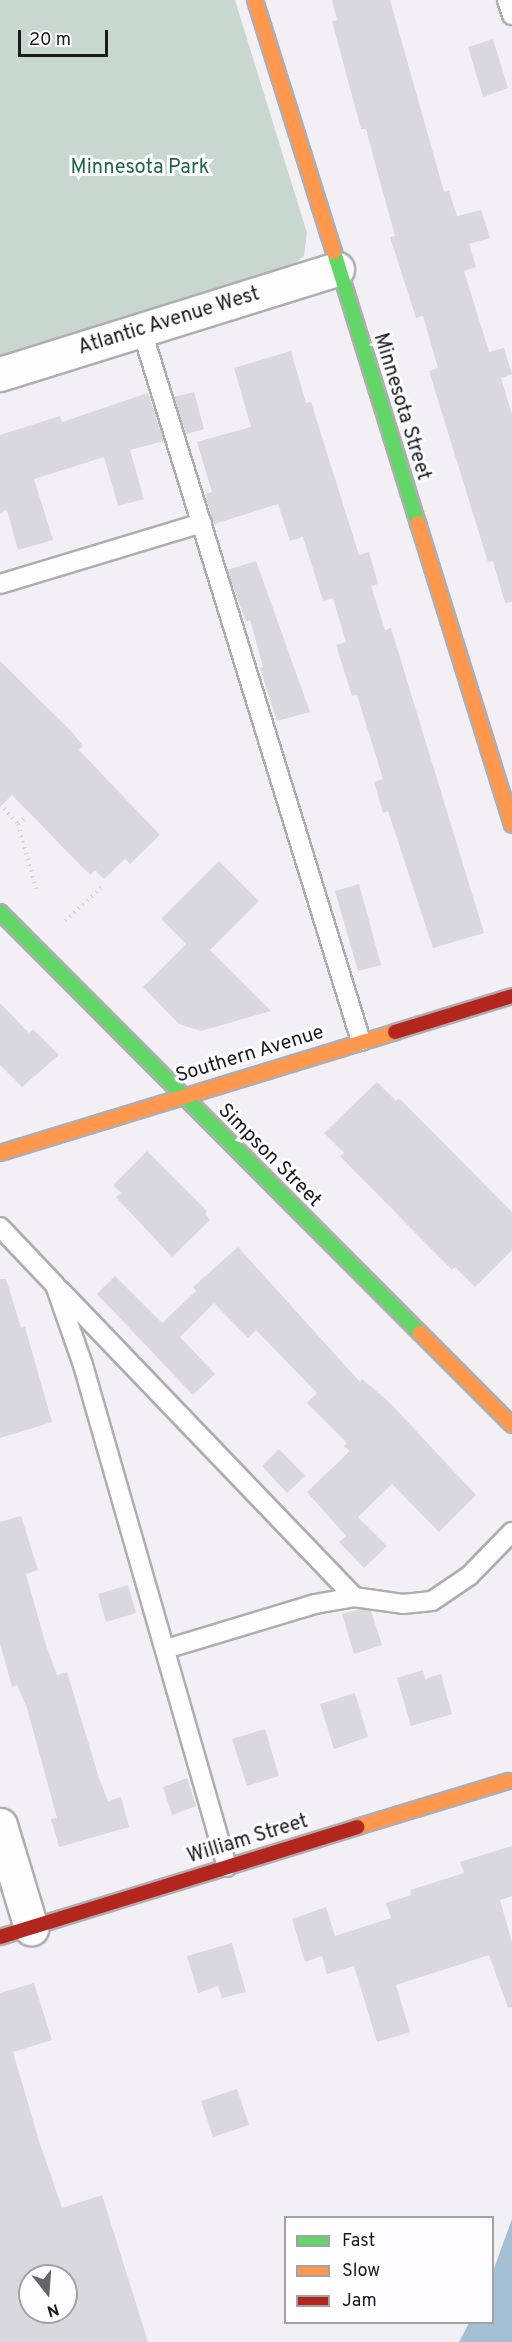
<!DOCTYPE html>
<style>
body{margin:0}
#map{position:relative;width:512px;height:2342px;overflow:hidden;background:#f2f0f5;font-family:Overpass,sans-serif}
div>[style]{position:absolute}
.green>*{inset:0;background:#c8d8d0}
.water>*{inset:0;background:#a4bfd3}
.building>*{inset:0;background:#d9d8dc}
.path>*{height:4px;margin-top:-2px;transform-origin:0;background:repeating-linear-gradient(90deg,#d7d6d8 0 1.5px,transparent 0 6px)}
.roads{filter:drop-shadow(2px 0 #afadb1) drop-shadow(-2px 0 #afadb1) drop-shadow(0 2px #afadb1) drop-shadow(0 -2px #afadb1)}
.lane>*{height:18px;margin:-9px;padding:0 9px;transform-origin:9px;border-radius:9px;background:#fdfdfe}
.street>*{height:33px;margin:-16.5px;padding:0 16.5px;transform-origin:16.5px;border-radius:16.5px;background:#fdfdfe}
.fast>*{height:14px;margin:-7px;padding:0 7px;transform-origin:7px;border-radius:7px;background:#63d668}
.slow>*{height:14px;margin:-7px;padding:0 7px;transform-origin:7px;border-radius:7px;background:#ff974d}
.jam>*{height:14px;margin:-7px;padding:0 7px;transform-origin:7px;border-radius:7px;background:#b3261e}
span{translate:-50% -50%;white-space:nowrap;text-align:center;line-height:1.15;-webkit-text-stroke:6px #fdfdff;paint-order:stroke}
.park-label{font-size:20px;color:#216644}
.street-label{font-size:20px;color:#1b1a1d}
.legend{position:absolute;left:284px;top:2216px;width:210px;height:108px;box-sizing:border-box;background:#fdfdff;border:2px solid #a3a2a5;margin:0;padding:8px 10px;list-style:none;font-size:18px;color:#1b1a1d}
.legend li{display:flex;align-items:center;gap:12px;height:30px}
.legend b{width:30px;border:2px solid #a3a2a5}
.north{position:absolute;left:18px;top:2264px;width:60px;height:60px;box-sizing:border-box;background:#fdfdff;border:2px solid #a3a2a5;border-radius:50%;rotate:163deg;font-size:16px;font-weight:700;line-height:24px;text-align:center;color:#1b1a1d}
.north::after{content:'';display:block;margin:auto;width:21px;height:27px;background:#666569;clip-path:polygon(50% 0,100% 100%,50% 72%,0 100%)}
.scale{position:absolute;left:18px;top:30px;width:90px;height:27px;box-sizing:border-box;border:3px solid #1b1a1d;border-top:0;padding-left:8px;font-size:18px;line-height:21px;white-space:nowrap;color:#1b1a1d;-webkit-text-stroke:4px #fdfdff;paint-order:stroke}
</style>
<div id="map">
<div class="green">
<i style="clip-path:polygon(0 0,235px 0,307px 233px,304px 256px,284px 271px,0 362px)"></i>
</div>
<div class="water">
<i style="clip-path:polygon(512px 2219px,512px 2342px,459px 2342px,469px 2323px,492px 2322px,493px 2271px)"></i>
</div>
<div class="building">
<i style="clip-path:polygon(332px 0,390px 0,444px 192px,449px 191px,457px 216px,481px 210px,490px 238px,469px 244px,476px 267px,464px 271px,489px 352px,504px 348px,512px 374px,501px 378px,512px 414px,512px 602px,505px 603px,493px 561px,488px 562px,429px 371px,438px 368px,423px 316px,416px 318px,390px 237px,395px 236px,379px 178px,366px 129px,361px 129px,332px 21px,337px 20px)"></i>
<i style="clip-path:polygon(493px 39px,508px 88px,483px 97px,468px 47px)"></i>
<i style="clip-path:polygon(291px 351px,306px 403px,311px 402px,359px 555px,369px 552px,378px 584px,371px 586px,385px 630px,391px 628px,484px 933px,433px 948px,388px 811px,383px 813px,374px 782px,383px 779px,357px 695px,352px 696px,336px 645px,346px 642px,333px 598px,323px 601px,303px 537px,290px 541px,278px 504px,214px 524px,205px 494px,212px 492px,197px 442px,251px 427px,234px 368px)"></i>
<i style="clip-path:polygon(194px 392px,204px 429px,186px 434px,174px 397px)"></i>
<i style="clip-path:polygon(148px 393px,164px 441px,130px 450px,144px 499px,118px 506px,104px 457px,34px 479px,53px 540px,18px 550px,7px 510px,0 513px,0 435px,60px 416px,62px 422px)"></i>
<i style="clip-path:polygon(256px 561px,310px 712px,277px 721px,260px 668px,263px 667px,250px 620px,246px 622px,227px 570px)"></i>
<i style="clip-path:polygon(0 661px,72px 732px,83px 746px,79px 750px,160px 835px,130px 864px,125px 859px,104px 879px,95px 870px,90px 875px,12px 795px,0 807px)"></i>
<i style="clip-path:polygon(219px 861px,259px 901px,210px 950px,271px 1011px,201px 1031px,179px 1024px,143px 987px,186px 944px,161px 919px)"></i>
<i style="clip-path:polygon(359px 884px,381px 965px,358px 971px,335px 891px)"></i>
<i style="clip-path:polygon(0 1003px,29px 1033px,33px 1029px,59px 1055px,22px 1087px,0 1065px)"></i>
<i style="clip-path:polygon(377px 1082px,396px 1101px,399px 1098px,512px 1212px,512px 1250px,475px 1287px,455px 1267px,452px 1270px,340px 1156px,344px 1153px,324px 1133px)"></i>
<i style="clip-path:polygon(147px 1151px,207px 1211px,205px 1214px,210px 1220px,172px 1257px,116px 1197px,121px 1193px,113px 1185px)"></i>
<i style="clip-path:polygon(238px 1247px,360px 1382px,362px 1379px,389px 1402px,476px 1495px,439px 1532px,392px 1484px,358px 1517px,387px 1546px,364px 1568px,339px 1542px,346px 1536px,307px 1492px,350px 1451px,344px 1446px,347px 1443px,307px 1403px,317px 1393px,256px 1330px,248px 1338px,214px 1303px,180px 1337px,215px 1374px,193px 1395px,97px 1294px,115px 1276px,162px 1323px,196px 1291px,193px 1287px)"></i>
<i style="clip-path:polygon(0 1279px,6px 1279px,21px 1328px,25px 1327px,52px 1422px,0 1438px)"></i>
<i style="clip-path:polygon(279px 1449px,305px 1476px,287px 1493px,262px 1466px)"></i>
<i style="clip-path:polygon(21px 1516px,38px 1570px,26px 1574px,46px 1645px,57px 1675px,67px 1672px,99px 1778px,108px 1801px,121px 1797px,129px 1827px,59px 1847px,51px 1819px,57px 1818px,27px 1708px,17px 1685px,12px 1687px,0 1643px,0 1522px)"></i>
<i style="clip-path:polygon(128px 1585px,136px 1613px,106px 1622px,98px 1594px)"></i>
<i style="clip-path:polygon(360px 1609px,371px 1611px,382px 1645px,354px 1654px,342px 1614px)"></i>
<i style="clip-path:polygon(423px 1670px,425px 1679px,441px 1674px,452px 1714px,411px 1726px,397px 1678px)"></i>
<i style="clip-path:polygon(355px 1693px,368px 1737px,334px 1749px,320px 1704px)"></i>
<i style="clip-path:polygon(265px 1729px,279px 1776px,247px 1786px,232px 1739px)"></i>
<i style="clip-path:polygon(187px 1778px,196px 1806px,172px 1815px,163px 1787px)"></i>
<i style="clip-path:polygon(512px 1846px,512px 1896px,500px 1900px,512px 1942px,512px 2007px,508px 2008px,489px 1955px,396px 1985px,410px 2032px,377px 2042px,354px 1966px,327px 1974px,322px 1956px,305px 1962px,292px 1919px,326px 1907px,335px 1936px,391px 1918px,386px 1903px,411px 1895px,410px 1890px,464px 1873px,460px 1862px)"></i>
<i style="clip-path:polygon(232px 1943px,246px 1992px,222px 1998px,218px 1986px,198px 1993px,187px 1956px)"></i>
<i style="clip-path:polygon(evenodd,34px 1983px,52px 2040px,13px 2052px,39px 2141px,62px 2208px,102px 2195px,148px 2342px,0 2342px,0 1993px,34px 1983px,30px 2276px,66px 2276px,66px 2312px,30px 2312px,30px 2276px)"></i>
<i style="clip-path:polygon(237px 2089px,249px 2125px,213px 2137px,201px 2101px)"></i>
</div>
<div class="path">
<i style="left:0;top:804px;width:27px;rotate:48deg"></i>
<i style="left:18px;top:824px;width:71px;rotate:74.4deg"></i>
<i style="left:18px;top:824px;width:11px;rotate:-41deg"></i>
<i style="left:65px;top:921px;width:50px;rotate:-42.6deg"></i>
</div>
<div class="roads">
<div class="lane">
<i style="left:507px;top:0;width:16px;rotate:72deg"></i>
<i style="left:142px;top:331px;width:743px;rotate:72.86deg"></i>
<i style="left:0;top:584px;width:211px;rotate:-16.8deg"></i>
<i style="left:0;top:1227px;width:80px;rotate:46.5deg"></i>
<i style="left:55px;top:1285px;width:85px;rotate:70.7deg"></i>
<i style="left:83px;top:1365px;width:522px;rotate:73.99deg"></i>
<i style="left:60px;top:1290px;width:425px;rotate:46.2deg"></i>
<i style="left:166px;top:1649px;width:156px;rotate:-16.8deg"></i>
<i style="left:315px;top:1604px;width:40px;rotate:-10deg"></i>
<i style="left:354px;top:1597px;width:49px;rotate:8.1deg"></i>
<i style="left:403px;top:1604px;width:29px;rotate:-6deg"></i>
<i style="left:432px;top:1601px;width:45px;rotate:-34deg"></i>
<i style="left:469px;top:1576px;width:62px;rotate:-45.7deg"></i>
</div>
<div class="street">
<i style="left:0;top:374px;width:353px;rotate:-17.3deg"></i>
<i style="left:0;top:1825px;width:108px;rotate:73.2deg"></i>
</div>
<div class="fast">
<i style="left:334px;top:252px;width:284px;rotate:72.8deg"></i>
<i style="left:0;top:912px;width:595px;rotate:45.07deg"></i>
</div>
<div class="slow">
<i style="left:255px;top:0;width:264px;rotate:72.6deg"></i>
<i style="left:418px;top:523px;width:316px;rotate:72.7deg"></i>
<i style="left:0;top:1153px;width:413px;rotate:-17deg"></i>
<i style="left:420px;top:1333px;width:130px;rotate:45deg"></i>
<i style="left:357px;top:1827px;width:158px;rotate:-16.9deg"></i>
</div>
<div class="jam">
<i style="left:395px;top:1032px;width:122px;rotate:-17.1deg"></i>
<i style="left:0;top:1937px;width:374px;rotate:-17.1deg"></i>
</div>
</div>
<div class="park-label">
<span style="left:140px;top:168px">Minnesota Park</span>
</div>
<div class="street-label">
<span style="left:169px;top:322px;rotate:-17deg">Atlantic Avenue West</span>
<span style="left:401px;top:407px;rotate:73deg">Minnesota Street</span>
<span style="left:250px;top:1055px;rotate:-17deg">Southern Avenue</span>
<span style="left:269px;top:1156px;rotate:45deg">Simpson Street</span>
<span style="left:248px;top:1840px;rotate:-17deg">William Street</span>
</div>
<ul class="legend">
<li><b style="height:8px;background:#63d668"></b>Fast</li>
<li><b style="height:8px;background:#ff974d"></b>Slow</li>
<li><b style="height:8px;background:#b3261e"></b>Jam</li>
</ul>
<div class="north">N</div>
<div class="scale">20 m</div>
</div>
